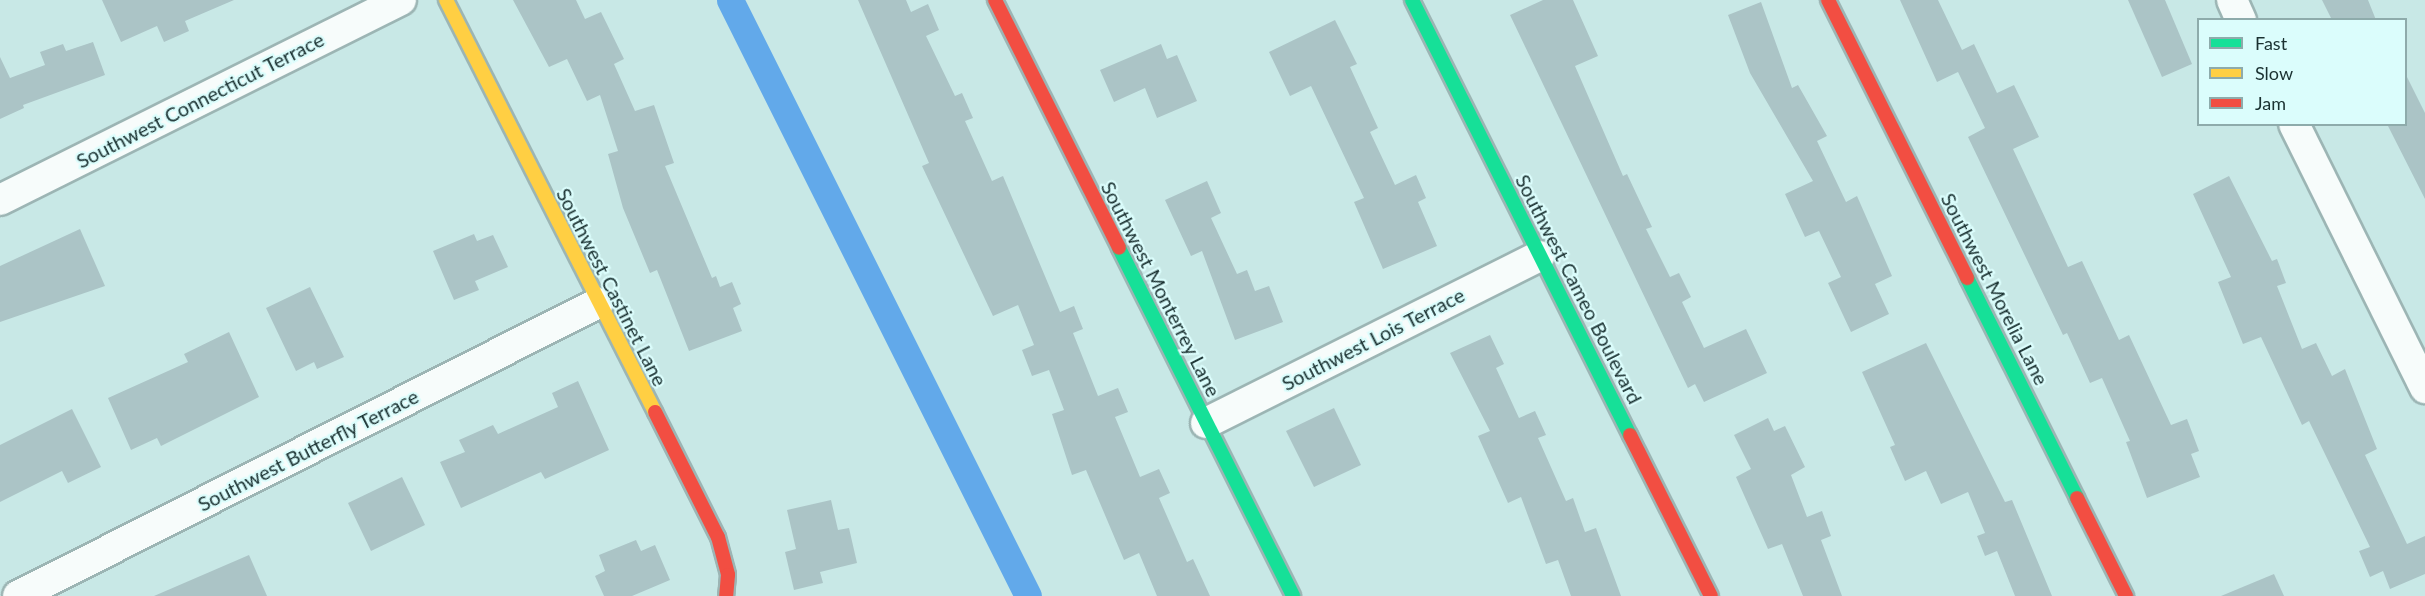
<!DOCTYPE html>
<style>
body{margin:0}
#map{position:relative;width:2425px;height:596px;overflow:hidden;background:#c8e8e6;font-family:Lato,sans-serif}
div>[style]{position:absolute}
.canal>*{height:27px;margin:-13.5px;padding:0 13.5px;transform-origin:13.5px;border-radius:13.5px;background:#62a9ea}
.building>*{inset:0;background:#abc4c6}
.roads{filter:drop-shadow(2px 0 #9cb5b4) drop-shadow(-2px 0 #9cb5b4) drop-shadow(0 2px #9cb5b4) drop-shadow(0 -2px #9cb5b4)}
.street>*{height:30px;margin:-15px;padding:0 15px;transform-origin:15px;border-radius:15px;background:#f7fcfb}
.fast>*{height:14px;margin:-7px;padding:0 7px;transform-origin:7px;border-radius:7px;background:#16e098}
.slow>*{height:14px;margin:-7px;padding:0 7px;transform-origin:7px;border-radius:7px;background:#ffcf43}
.jam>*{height:14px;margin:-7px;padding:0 7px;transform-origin:7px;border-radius:7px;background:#f24e42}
span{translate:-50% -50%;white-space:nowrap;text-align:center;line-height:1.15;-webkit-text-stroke:4.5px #dbfdfc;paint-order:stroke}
.street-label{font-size:20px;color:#1a3131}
.legend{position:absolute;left:2197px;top:18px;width:210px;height:108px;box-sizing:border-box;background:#dbfdfc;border:2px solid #8eabab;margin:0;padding:8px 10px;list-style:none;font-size:18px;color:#1a3131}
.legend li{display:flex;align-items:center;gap:12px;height:30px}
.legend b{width:30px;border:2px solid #8eabab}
</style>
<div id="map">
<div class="canal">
<i style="left:730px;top:0;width:666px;rotate:63.43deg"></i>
</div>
<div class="building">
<i style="clip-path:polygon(102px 0,234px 0,185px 21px,189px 31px,164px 42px,157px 26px,121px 42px)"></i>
<i style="clip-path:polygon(513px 0,576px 0,585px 19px,601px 12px,624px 59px,614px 64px,635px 111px,654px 105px,674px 163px,665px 166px,712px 278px,716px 276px,720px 287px,732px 282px,741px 304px,733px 308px,742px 331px,689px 351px,657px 270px,650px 273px,623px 208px,608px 154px,618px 151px,600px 95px,587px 101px,567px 59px,549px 67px)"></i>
<i style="clip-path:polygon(858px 0,906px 0,911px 12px,928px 4px,939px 30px,926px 36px,955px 96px,962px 93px,973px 118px,965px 121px,992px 181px,1003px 176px,1060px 312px,1074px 306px,1083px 329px,1073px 333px,1098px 396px,1118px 388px,1128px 412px,1115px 417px,1140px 477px,1159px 469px,1170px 493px,1159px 498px,1187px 562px,1193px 559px,1210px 596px,1157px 596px,1139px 553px,1124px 560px,1086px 470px,1072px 475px,1052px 414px,1064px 410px,1049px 370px,1032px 376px,1022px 350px,1034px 345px,1018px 305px,993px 316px,922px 166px,929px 163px)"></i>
<i style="clip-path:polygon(1543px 0,1573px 0,1598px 56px,1575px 66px,1623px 176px,1627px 174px,1652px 227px,1646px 229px,1670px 277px,1679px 273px,1691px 297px,1682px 302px,1704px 348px,1746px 329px,1767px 373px,1704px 402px,1695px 384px,1688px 388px,1510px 15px)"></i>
<i style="clip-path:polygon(1900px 0,1938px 0,1962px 50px,1974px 44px,1997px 93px,2014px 85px,2039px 137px,2013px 149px,2068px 267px,2082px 261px,2119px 340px,2129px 335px,2171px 425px,2187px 419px,2199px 451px,2191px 454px,2200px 477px,2147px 498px,2126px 442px,2130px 441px,2102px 378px,2090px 383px,2067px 333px,2063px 335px,1968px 137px,1985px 128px,1958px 72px,1937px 82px)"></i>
<i style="clip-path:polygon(2128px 0,2165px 0,2192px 64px,2162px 77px)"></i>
<i style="clip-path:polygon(2322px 0,2368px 0,2376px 20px,2332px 20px)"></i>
<i style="clip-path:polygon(1761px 2px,1792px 88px,1798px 85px,1827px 136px,1817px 141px,1846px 202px,1857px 196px,1892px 276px,1875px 284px,1889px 314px,1851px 332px,1828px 283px,1841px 277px,1819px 231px,1805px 237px,1785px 194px,1813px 181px,1750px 73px,1728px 15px)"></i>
<i style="clip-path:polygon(1335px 20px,1357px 64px,1350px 67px,1378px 128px,1370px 132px,1395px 185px,1416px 175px,1426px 198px,1418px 202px,1437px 246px,1383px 269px,1354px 202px,1364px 198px,1311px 86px,1290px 96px,1269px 52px)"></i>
<i style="clip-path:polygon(93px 42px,105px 75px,23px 105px,24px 108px,0 119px,0 57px,10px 78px,45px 65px,40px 52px,63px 44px,66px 51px)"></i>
<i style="clip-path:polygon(1161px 44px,1167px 59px,1177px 55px,1197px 101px,1157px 118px,1145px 88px,1114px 102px,1100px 70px)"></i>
<i style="clip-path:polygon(2406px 75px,2425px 113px,2425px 199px,2387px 124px,2406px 124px)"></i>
<i style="clip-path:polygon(2229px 176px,2272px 261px,2277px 259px,2286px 283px,2277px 286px,2302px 349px,2316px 343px,2332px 376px,2345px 369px,2377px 449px,2365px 455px,2407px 544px,2425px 536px,2425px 574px,2390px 589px,2383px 571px,2370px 577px,2359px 551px,2370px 547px,2309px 421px,2302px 425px,2261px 337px,2243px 344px,2218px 282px,2231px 277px,2193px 194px)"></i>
<i style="clip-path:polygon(1207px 181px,1221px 213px,1211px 218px,1237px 274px,1247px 270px,1255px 291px,1269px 286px,1283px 322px,1235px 340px,1202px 251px,1191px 256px,1165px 200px)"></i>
<i style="clip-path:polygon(80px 229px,105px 286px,0 322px,0 266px)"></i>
<i style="clip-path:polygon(474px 234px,477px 241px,493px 235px,508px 267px,475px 281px,479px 290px,454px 300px,433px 251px)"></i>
<i style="clip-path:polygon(310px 287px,344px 357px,317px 369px,314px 362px,296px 371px,266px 308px)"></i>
<i style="clip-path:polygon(229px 332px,259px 397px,161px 446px,157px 438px,131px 450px,108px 398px,188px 362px,184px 354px)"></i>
<i style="clip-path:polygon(1490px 335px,1504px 364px,1496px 368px,1519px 418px,1535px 411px,1546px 435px,1538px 438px,1566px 501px,1573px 498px,1585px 532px,1596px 528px,1621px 596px,1571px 596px,1558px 560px,1546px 564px,1521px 497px,1508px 503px,1478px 436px,1490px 431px,1450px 353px)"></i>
<i style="clip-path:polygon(1926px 343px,2005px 502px,2012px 500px,2052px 596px,2015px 596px,1997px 551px,1985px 556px,1977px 536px,1985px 533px,1968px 492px,1941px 504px,1926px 471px,1905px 481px,1890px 447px,1895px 445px,1862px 372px)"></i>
<i style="clip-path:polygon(578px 381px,609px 450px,545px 479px,541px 472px,461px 508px,440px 462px,465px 452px,459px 440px,493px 425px,498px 434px,558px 407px,552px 393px)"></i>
<i style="clip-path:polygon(1334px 408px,1361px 465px,1314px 487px,1286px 431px)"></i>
<i style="clip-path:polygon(72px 409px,101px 467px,68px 483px,62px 471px,0 502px,0 445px)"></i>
<i style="clip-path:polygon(1768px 418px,1774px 431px,1785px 426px,1805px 467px,1791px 475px,1807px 517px,1822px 511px,1831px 536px,1821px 540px,1842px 596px,1803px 596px,1782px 544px,1768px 549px,1736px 477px,1751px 469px,1734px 435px)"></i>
<i style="clip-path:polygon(402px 477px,425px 525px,371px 551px,348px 503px)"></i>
<i style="clip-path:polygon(831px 500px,838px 530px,849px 528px,857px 563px,820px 572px,823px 583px,794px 590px,785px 552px,796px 549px,787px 510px)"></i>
<i style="clip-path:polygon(636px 540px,641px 551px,655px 545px,670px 580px,632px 596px,604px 596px,595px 576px,605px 571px,599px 555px)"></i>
<i style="clip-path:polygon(249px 555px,267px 596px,154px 596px)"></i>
<i style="clip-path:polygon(2274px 574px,2284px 596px,2221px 596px)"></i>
</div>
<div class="roads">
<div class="street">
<i style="left:2232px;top:0;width:22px;rotate:66deg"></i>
<i style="left:2294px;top:124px;width:295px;rotate:63.6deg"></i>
<i style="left:0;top:200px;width:448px;rotate:-26.5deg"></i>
<i style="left:1206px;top:423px;width:373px;rotate:-26.6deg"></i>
<i style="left:18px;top:596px;width:650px;rotate:-26.8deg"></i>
</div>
<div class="fast">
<i style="left:1412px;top:0;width:487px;rotate:63.4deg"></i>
<i style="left:1119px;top:248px;width:389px;rotate:63.4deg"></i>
<i style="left:1967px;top:278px;width:246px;rotate:63.4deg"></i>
</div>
<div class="slow">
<i style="left:446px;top:0;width:462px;rotate:63.1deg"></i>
</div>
<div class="jam">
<i style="left:995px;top:0;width:277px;rotate:63.4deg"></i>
<i style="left:1828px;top:0;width:311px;rotate:63.4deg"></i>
<i style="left:655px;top:412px;width:140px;rotate:63.3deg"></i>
<i style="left:718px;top:537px;width:39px;rotate:75deg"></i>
<i style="left:728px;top:575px;width:21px;rotate:95deg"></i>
<i style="left:1630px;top:435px;width:180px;rotate:63.3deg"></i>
<i style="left:2077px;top:498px;width:110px;rotate:63.4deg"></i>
</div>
</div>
<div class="street-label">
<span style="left:200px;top:100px;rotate:-27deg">Southwest Connecticut Terrace</span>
<span style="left:612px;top:287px;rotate:63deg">Southwest Castinet Lane</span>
<span style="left:1161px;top:289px;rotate:63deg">Southwest Monterrey Lane</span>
<span style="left:1579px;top:289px;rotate:63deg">Southwest Cameo Boulevard</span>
<span style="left:1995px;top:289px;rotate:63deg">Southwest Morelia Lane</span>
<span style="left:1373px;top:339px;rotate:-27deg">Southwest Lois Terrace</span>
<span style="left:308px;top:450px;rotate:-27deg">Southwest Butterfly Terrace</span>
</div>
<ul class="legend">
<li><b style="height:8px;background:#16e098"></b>Fast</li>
<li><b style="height:8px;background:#ffcf43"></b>Slow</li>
<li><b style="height:8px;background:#f24e42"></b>Jam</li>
</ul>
</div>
